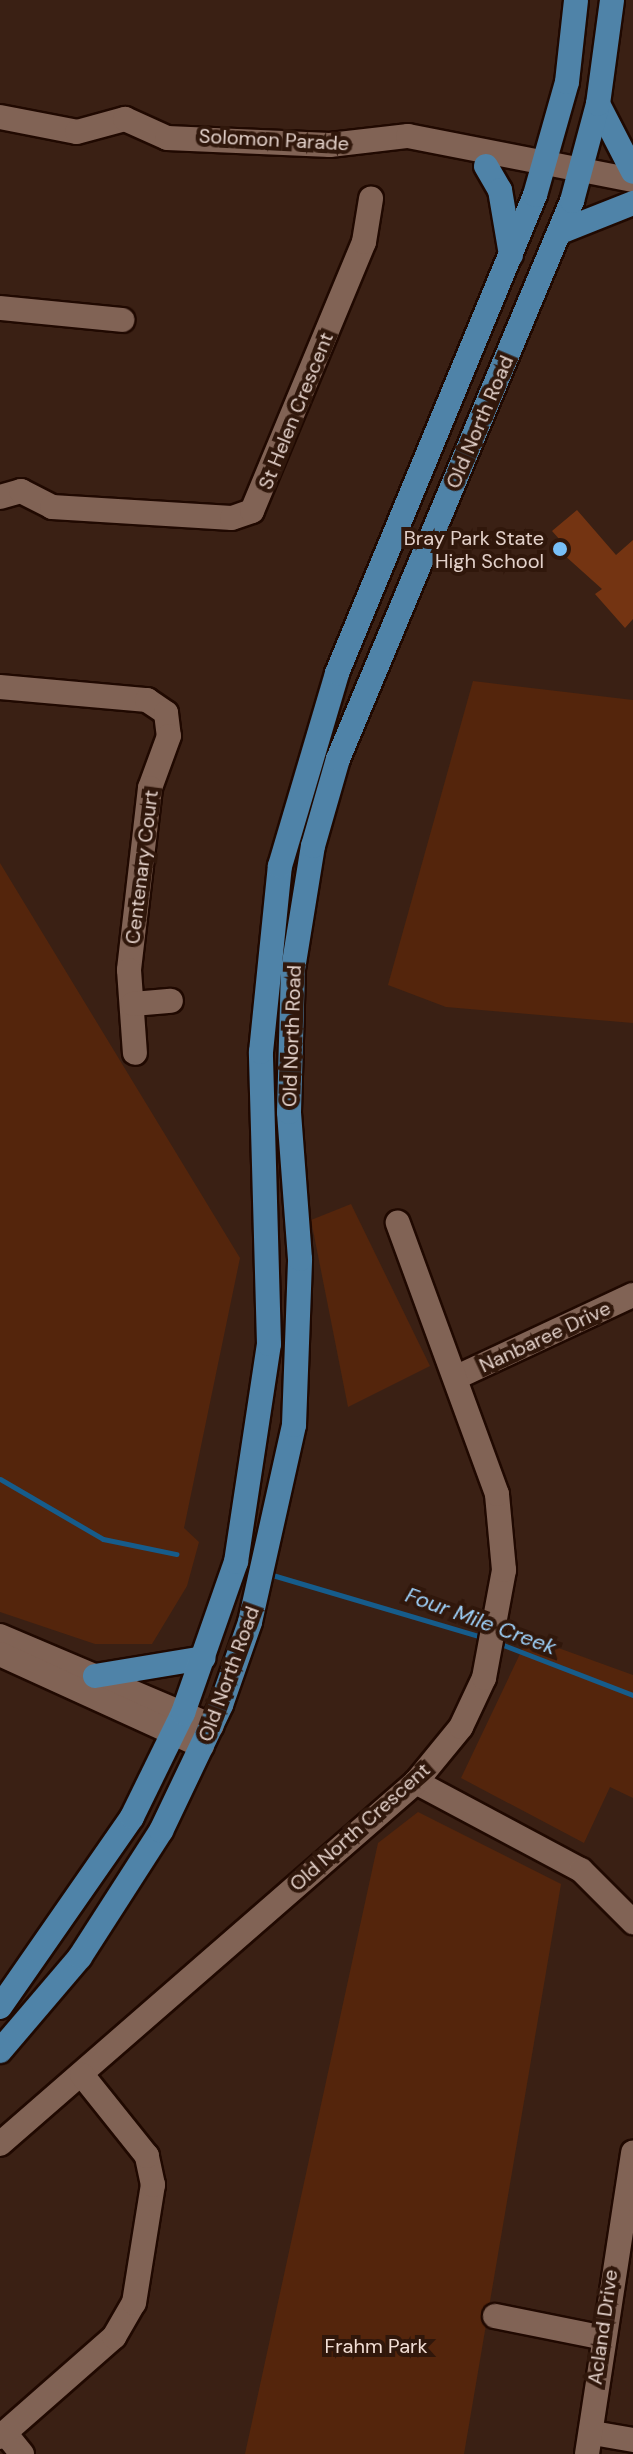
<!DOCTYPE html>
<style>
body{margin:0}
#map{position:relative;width:633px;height:2454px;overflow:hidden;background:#3a2014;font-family:"DM Sans",sans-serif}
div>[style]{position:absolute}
.green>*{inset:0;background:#54250c}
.stream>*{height:5px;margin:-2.5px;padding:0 2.5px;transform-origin:2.5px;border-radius:2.5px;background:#165c8b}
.building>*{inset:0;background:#743412}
.roads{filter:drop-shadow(2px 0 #200901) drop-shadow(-2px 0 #200901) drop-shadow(0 2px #200901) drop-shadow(0 -2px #200901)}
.minor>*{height:24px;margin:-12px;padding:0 12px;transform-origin:12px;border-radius:12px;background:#816355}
.major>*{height:24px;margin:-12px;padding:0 12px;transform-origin:12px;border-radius:12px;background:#4f83a8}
.dots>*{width:22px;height:22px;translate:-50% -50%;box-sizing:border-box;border:4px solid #30170b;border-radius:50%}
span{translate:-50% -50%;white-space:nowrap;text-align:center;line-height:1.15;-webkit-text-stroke:8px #30170b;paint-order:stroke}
.street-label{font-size:20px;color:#e3d1ca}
.poi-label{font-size:20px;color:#e3d1ca}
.right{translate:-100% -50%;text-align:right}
.park-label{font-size:20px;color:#f2ded5}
.water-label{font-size:22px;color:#9ed1fa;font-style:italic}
</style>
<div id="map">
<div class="green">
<i style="clip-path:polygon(473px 681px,633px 700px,633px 1023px,446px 1007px,388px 985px)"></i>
<i style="clip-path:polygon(0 863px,240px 1258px,184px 1528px,199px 1542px,187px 1586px,152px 1644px,95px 1644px,0 1612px)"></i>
<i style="clip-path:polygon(351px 1204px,430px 1366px,348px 1407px,311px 1220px)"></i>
<i style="clip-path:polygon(528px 1637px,633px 1675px,633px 1798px,610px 1787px,584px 1843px,461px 1778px)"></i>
<i style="clip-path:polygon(418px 1812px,561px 1884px,464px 2454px,245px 2454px,378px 1843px)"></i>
</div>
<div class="stream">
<i style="left:0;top:1479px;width:119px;rotate:30.2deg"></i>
<i style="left:103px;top:1539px;width:75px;rotate:11.6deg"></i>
<i style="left:269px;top:1574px;width:225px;rotate:16.5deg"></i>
<i style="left:498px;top:1643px;width:145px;rotate:21.1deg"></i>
</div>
<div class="building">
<i style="clip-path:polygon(577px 510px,616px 555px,633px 540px,633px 619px,625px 628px,595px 594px,602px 589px,563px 554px,569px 550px,552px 531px)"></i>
</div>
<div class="roads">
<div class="minor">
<i style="left:0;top:117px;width:78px;rotate:11deg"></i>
<i style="left:77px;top:132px;width:50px;rotate:-15.2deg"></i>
<i style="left:125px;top:119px;width:46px;rotate:24.3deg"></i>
<i style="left:167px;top:138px;width:163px;rotate:2.5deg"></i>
<i style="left:330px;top:145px;width:79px;rotate:-6.6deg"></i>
<i style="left:408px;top:136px;width:229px;rotate:11.1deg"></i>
<i style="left:0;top:308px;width:123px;rotate:5.6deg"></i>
<i style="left:0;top:497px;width:22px;rotate:-16deg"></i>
<i style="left:21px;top:491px;width:35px;rotate:27deg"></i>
<i style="left:52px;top:507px;width:180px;rotate:3.5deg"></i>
<i style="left:232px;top:518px;width:21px;rotate:-19deg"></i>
<i style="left:252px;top:511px;width:291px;rotate:-67.4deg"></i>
<i style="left:364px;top:242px;width:44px;rotate:-80.8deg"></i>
<i style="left:0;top:687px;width:148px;rotate:5.1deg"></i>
<i style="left:147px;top:700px;width:23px;rotate:34deg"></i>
<i style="left:166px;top:713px;width:23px;rotate:83deg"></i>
<i style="left:169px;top:736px;width:55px;rotate:110.1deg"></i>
<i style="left:150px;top:788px;width:183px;rotate:96.6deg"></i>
<i style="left:129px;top:970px;width:83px;rotate:85.9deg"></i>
<i style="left:133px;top:1004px;width:38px;rotate:-5deg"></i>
<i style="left:457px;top:1377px;width:194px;rotate:-25deg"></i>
<i style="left:0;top:1636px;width:230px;rotate:23deg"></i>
<i style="left:0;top:1654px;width:222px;rotate:24.5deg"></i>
<i style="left:416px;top:1782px;width:187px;rotate:28.1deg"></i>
<i style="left:581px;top:1870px;width:74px;rotate:45deg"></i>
<i style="left:0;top:2144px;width:551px;rotate:-41.03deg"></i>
<i style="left:416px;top:1782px;width:71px;rotate:-50.7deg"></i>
<i style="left:461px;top:1727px;width:54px;rotate:-64.9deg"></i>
<i style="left:484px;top:1678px;width:110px;rotate:-79.5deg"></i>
<i style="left:504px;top:1570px;width:76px;rotate:-95.3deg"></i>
<i style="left:497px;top:1494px;width:289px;rotate:-110.1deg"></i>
<i style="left:495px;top:2316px;width:106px;rotate:11.4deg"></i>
<i style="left:5px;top:2433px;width:27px;rotate:51deg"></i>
<i style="left:593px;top:2433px;width:41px;rotate:9.9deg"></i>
<i style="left:0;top:2437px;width:152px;rotate:-41.3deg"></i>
<i style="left:114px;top:2337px;width:39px;rotate:-60deg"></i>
<i style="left:134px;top:2303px;width:120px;rotate:-80.9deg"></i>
<i style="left:153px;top:2185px;width:30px;rotate:-102deg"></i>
<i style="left:147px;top:2156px;width:104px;rotate:-128.7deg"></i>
<i style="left:587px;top:2454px;width:305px;rotate:-81.3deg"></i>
</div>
<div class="major">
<i style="left:598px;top:104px;width:76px;rotate:62.8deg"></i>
<i style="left:486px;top:166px;width:28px;rotate:60deg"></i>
<i style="left:500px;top:190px;width:66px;rotate:80.4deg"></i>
<i style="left:560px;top:232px;width:79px;rotate:-21.7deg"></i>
<i style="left:95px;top:1676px;width:110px;rotate:-9.4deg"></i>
<i style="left:0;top:2007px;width:231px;rotate:-55.2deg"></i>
<i style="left:132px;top:1817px;width:116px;rotate:-63.9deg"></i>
<i style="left:183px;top:1713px;width:160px;rotate:-70.7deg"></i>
<i style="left:236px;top:1562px;width:220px;rotate:-81.4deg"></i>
<i style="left:269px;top:1344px;width:292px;rotate:-91.6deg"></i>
<i style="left:261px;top:1052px;width:187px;rotate:-84.2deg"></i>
<i style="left:280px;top:866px;width:201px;rotate:-73.5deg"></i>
<i style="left:337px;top:673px;width:517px;rotate:-67.5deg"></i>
<i style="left:535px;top:195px;width:117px;rotate:-74.2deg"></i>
<i style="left:567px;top:82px;width:82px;rotate:-83.7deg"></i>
<i style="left:0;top:2051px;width:123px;rotate:-49.6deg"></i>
<i style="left:80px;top:1957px;width:150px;rotate:-57.3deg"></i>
<i style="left:161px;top:1831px;width:140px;rotate:-64.5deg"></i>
<i style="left:221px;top:1705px;width:88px;rotate:-70.7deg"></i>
<i style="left:250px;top:1622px;width:202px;rotate:-77.4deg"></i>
<i style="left:294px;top:1425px;width:166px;rotate:-87.9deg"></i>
<i style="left:300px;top:1259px;width:147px;rotate:-94.3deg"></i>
<i style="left:289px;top:1112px;width:143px;rotate:-88.4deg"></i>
<i style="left:293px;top:969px;width:125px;rotate:-80.8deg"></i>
<i style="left:313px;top:846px;width:91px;rotate:-74deg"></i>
<i style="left:338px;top:759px;width:605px;rotate:-67.25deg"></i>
<i style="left:572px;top:201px;width:100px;rotate:-75deg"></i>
<i style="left:598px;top:104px;width:105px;rotate:-82.3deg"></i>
</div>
</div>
<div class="dots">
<i style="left:560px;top:549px;background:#78bff7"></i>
</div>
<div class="street-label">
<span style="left:274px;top:140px;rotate:3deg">Solomon Parade</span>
<span style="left:296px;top:411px;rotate:-68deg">St Helen Crescent</span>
<span style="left:480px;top:422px;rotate:-67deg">Old North Road</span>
<span style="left:142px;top:867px;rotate:-83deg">Centenary Court</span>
<span style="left:292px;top:1036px;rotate:-88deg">Old North Road</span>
<span style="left:545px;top:1337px;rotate:-25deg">Nanbaree Drive</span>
<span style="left:229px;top:1674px;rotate:-70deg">Old North Road</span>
<span style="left:360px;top:1827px;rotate:-42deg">Old North Crescent</span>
<span style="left:603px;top:2327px;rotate:-82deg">Acland Drive</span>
</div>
<div class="poi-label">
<span class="right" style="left:544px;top:550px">Bray Park State<br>High School</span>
</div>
<div class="park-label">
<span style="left:376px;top:2346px">Frahm Park</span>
</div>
<div class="water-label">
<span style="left:481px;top:1621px;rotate:20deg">Four Mile Creek</span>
</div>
</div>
